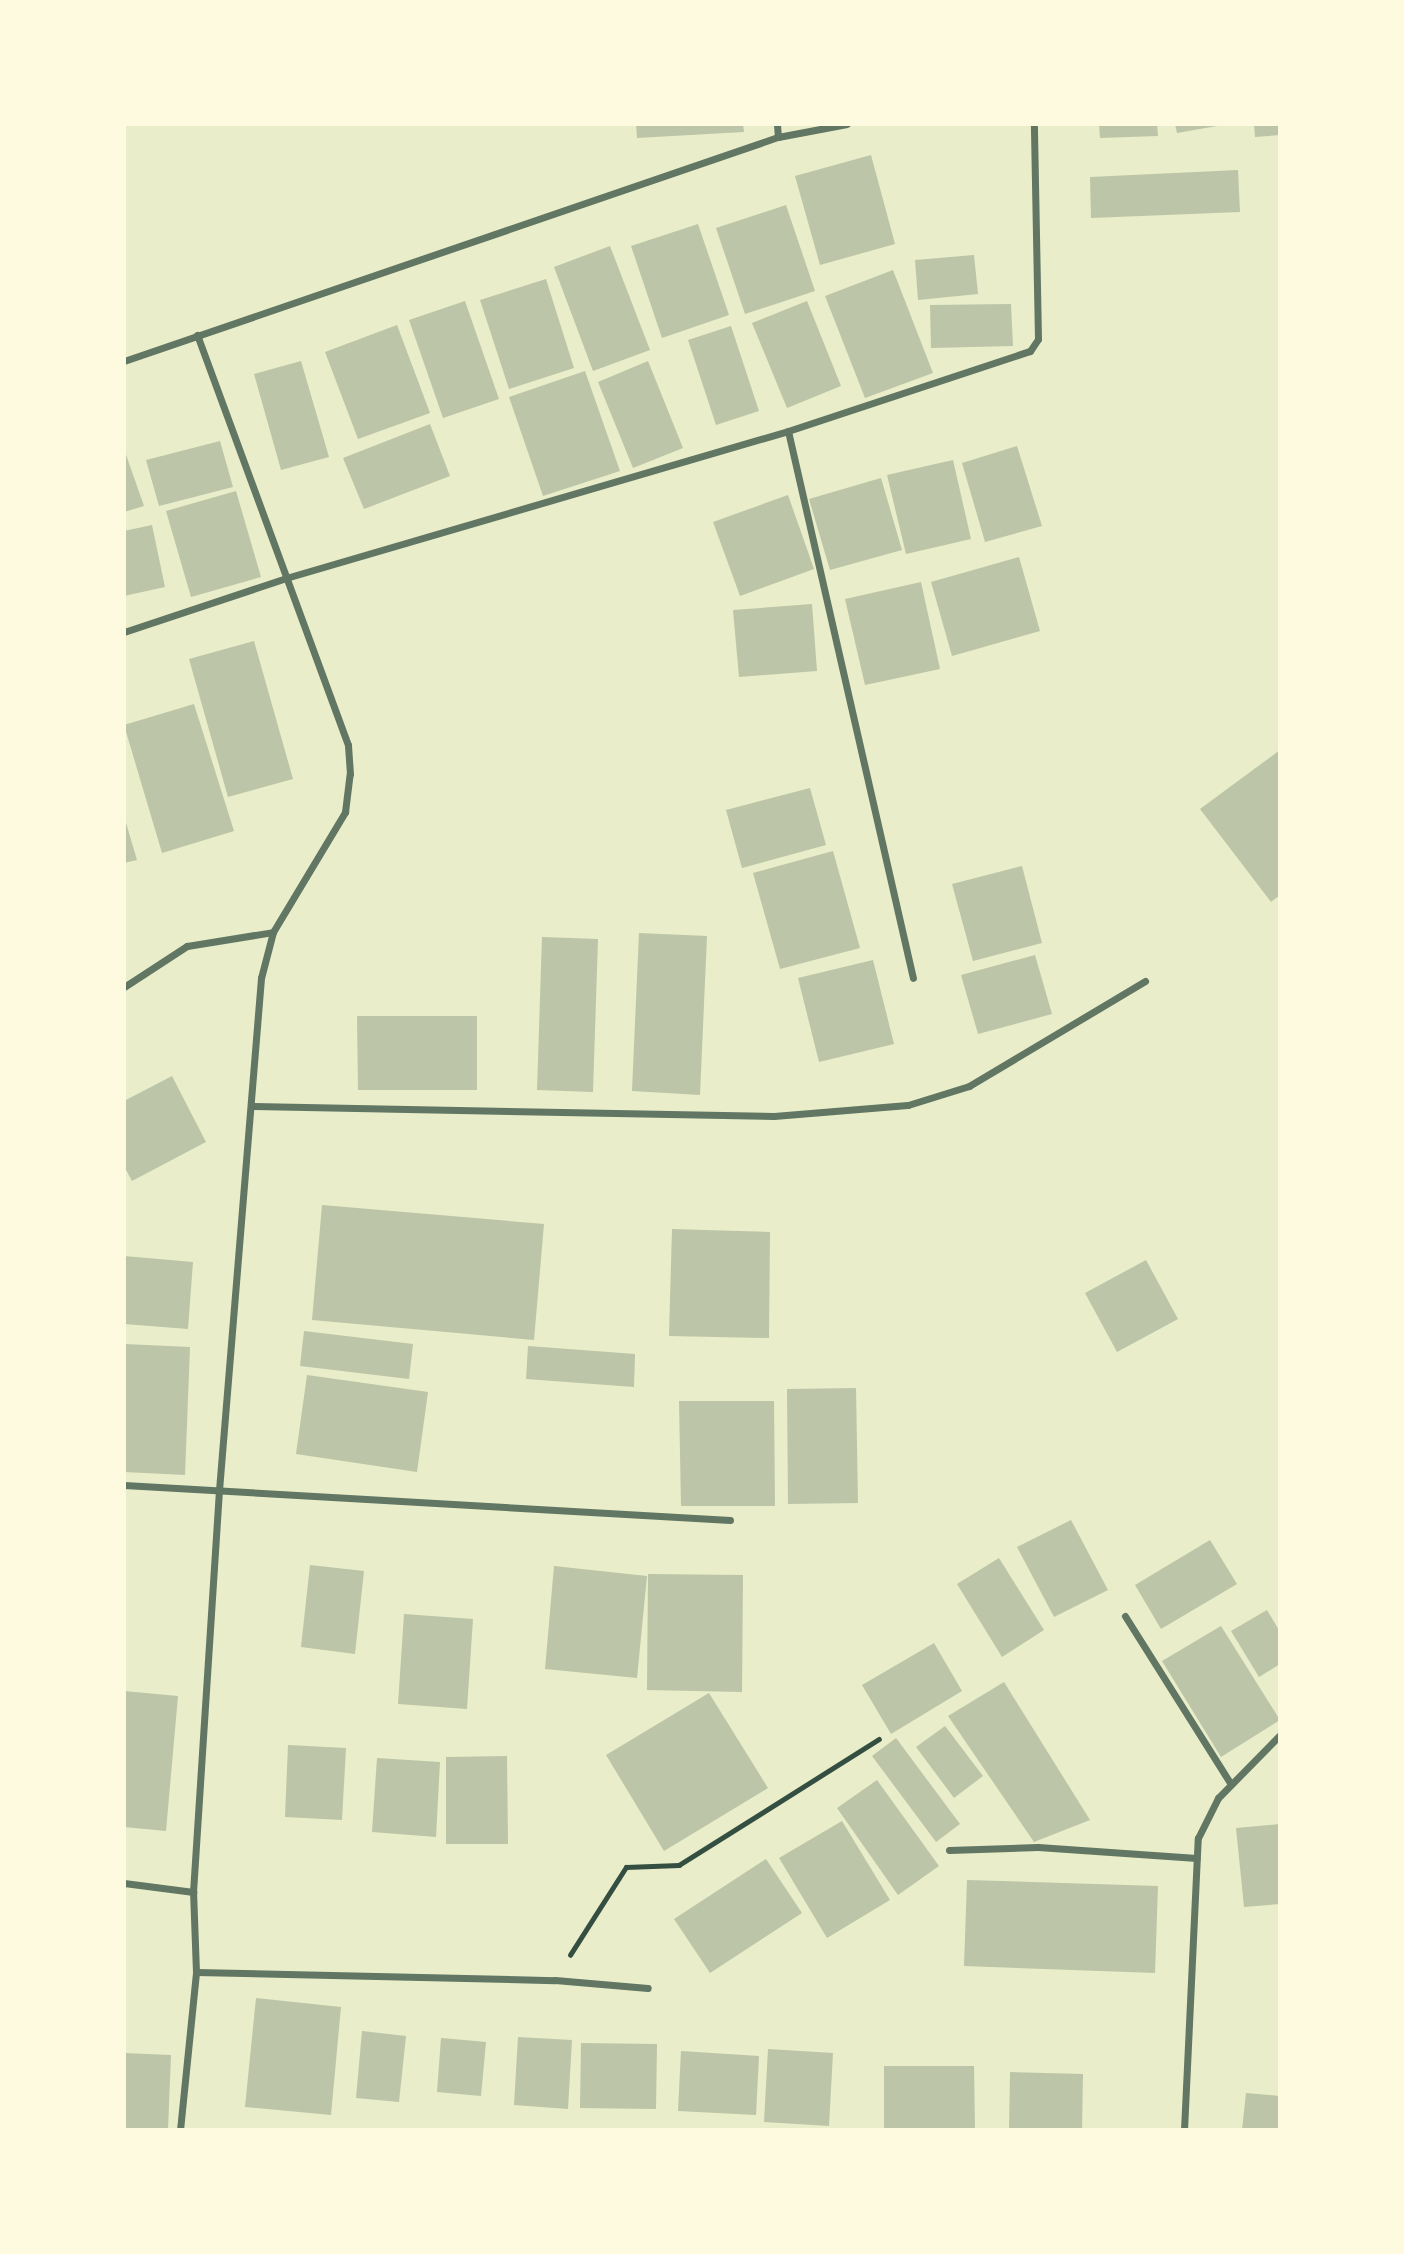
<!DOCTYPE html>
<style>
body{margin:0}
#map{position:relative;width:1404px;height:2254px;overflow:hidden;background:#e9edc9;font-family:"Source Serif 4",serif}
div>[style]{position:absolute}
.building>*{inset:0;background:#bcc5a7}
.path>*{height:4.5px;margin:-2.25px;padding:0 2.25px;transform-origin:2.25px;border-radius:2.25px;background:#344e41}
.minor>*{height:7px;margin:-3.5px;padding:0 3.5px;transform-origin:3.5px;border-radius:3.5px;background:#617663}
span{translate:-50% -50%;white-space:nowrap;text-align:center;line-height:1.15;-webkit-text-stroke:7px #fefae0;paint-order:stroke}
.frame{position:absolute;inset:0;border:126px solid #fefae0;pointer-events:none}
</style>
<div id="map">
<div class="building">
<i style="clip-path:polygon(636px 124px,743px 124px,744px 132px,637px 138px)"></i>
<i style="clip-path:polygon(1099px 124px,1157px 124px,1158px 136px,1100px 138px)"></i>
<i style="clip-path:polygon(1175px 124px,1217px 124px,1217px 126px,1177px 133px)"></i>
<i style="clip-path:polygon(1254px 124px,1280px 124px,1280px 135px,1255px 137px)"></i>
<i style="clip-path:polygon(871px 155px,895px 244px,820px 265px,795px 176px)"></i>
<i style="clip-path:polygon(1238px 170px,1240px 212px,1091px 218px,1090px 177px)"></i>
<i style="clip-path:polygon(786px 205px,815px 291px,745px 314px,716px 228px)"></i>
<i style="clip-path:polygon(698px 224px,729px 315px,662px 338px,631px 246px)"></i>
<i style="clip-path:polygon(610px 246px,650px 350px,593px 371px,554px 267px)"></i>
<i style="clip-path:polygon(974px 255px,978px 294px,918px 300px,915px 260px)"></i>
<i style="clip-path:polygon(893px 270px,933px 373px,865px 398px,825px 296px)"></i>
<i style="clip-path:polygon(546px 279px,574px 368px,509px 389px,480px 300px)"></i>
<i style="clip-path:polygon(465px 301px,499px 399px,443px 418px,409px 320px)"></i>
<i style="clip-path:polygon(807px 301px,841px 386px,787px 408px,752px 323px)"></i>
<i style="clip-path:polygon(1011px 304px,1013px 346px,931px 348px,930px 305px)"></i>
<i style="clip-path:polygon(397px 325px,430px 413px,358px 439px,325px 352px)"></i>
<i style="clip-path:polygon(731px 326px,759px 411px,716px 425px,688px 340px)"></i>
<i style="clip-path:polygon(301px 361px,329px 457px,281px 470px,254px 374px)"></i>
<i style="clip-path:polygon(648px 361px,683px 448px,633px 468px,598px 382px)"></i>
<i style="clip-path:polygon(585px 371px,620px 471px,543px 496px,509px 397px)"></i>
<i style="clip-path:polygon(430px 424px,450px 476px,364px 509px,343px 458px)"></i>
<i style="clip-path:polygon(220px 441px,233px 487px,159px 506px,146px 460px)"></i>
<i style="clip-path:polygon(1017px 446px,1042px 526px,985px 542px,962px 463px)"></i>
<i style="clip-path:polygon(124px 449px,144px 506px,124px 512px)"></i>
<i style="clip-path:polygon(953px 460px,971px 539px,906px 554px,887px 475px)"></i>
<i style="clip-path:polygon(881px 478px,902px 550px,830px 570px,809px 499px)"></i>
<i style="clip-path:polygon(236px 491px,261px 577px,191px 597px,166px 511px)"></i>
<i style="clip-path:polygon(788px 495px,814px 569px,740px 596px,713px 522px)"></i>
<i style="clip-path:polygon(152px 525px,165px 587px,124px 596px,124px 531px)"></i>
<i style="clip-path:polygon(1019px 557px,1040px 631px,952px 656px,931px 582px)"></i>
<i style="clip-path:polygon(921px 582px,940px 669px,865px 685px,845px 599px)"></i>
<i style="clip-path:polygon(812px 604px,817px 671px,739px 677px,733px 610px)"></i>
<i style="clip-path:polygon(254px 641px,293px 779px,228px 797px,189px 659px)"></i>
<i style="clip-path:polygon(194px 704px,234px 831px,162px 853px,124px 725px)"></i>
<i style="clip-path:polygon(1280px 750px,1280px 895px,1271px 902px,1200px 809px)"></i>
<i style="clip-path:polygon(810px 788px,826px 845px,742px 868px,726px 810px)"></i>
<i style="clip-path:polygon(124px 816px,137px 860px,124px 863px)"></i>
<i style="clip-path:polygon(833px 851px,860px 948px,780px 969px,753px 873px)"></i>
<i style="clip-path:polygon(1022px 866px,1042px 943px,973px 961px,952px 884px)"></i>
<i style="clip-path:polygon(639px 933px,707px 936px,700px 1095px,632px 1091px)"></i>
<i style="clip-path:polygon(542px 937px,598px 939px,593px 1092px,537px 1090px)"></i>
<i style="clip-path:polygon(1035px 955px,1052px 1014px,978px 1034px,961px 975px)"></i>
<i style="clip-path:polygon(873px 960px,894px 1044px,819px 1062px,798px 978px)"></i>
<i style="clip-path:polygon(357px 1016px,477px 1016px,477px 1090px,358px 1090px)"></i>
<i style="clip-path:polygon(172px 1076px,206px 1142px,132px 1181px,124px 1166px,124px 1101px)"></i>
<i style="clip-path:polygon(322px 1205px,544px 1224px,534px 1340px,312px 1320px)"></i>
<i style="clip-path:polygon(672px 1229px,770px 1232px,769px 1338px,669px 1336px)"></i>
<i style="clip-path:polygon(124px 1256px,193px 1262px,188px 1329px,124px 1324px)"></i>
<i style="clip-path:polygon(1146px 1260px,1178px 1319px,1117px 1352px,1085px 1293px)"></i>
<i style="clip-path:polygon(304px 1331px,413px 1344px,409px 1379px,300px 1366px)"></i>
<i style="clip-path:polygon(124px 1344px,190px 1347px,185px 1475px,124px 1472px)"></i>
<i style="clip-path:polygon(528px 1346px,635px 1354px,634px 1387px,526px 1379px)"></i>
<i style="clip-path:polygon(307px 1375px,428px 1392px,417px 1472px,296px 1454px)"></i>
<i style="clip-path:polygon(856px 1388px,858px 1503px,788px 1504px,787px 1389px)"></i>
<i style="clip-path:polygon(679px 1401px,774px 1401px,775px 1506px,681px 1506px)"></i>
<i style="clip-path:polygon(1071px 1520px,1108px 1590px,1054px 1617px,1017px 1547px)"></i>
<i style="clip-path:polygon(1210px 1540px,1237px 1584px,1161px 1629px,1135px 1585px)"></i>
<i style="clip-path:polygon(999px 1558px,1044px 1630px,1002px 1657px,957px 1584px)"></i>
<i style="clip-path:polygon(310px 1565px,364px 1571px,355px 1654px,301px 1647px)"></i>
<i style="clip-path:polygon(554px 1566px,647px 1576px,637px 1678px,545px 1669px)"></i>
<i style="clip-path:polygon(648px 1574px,743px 1575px,742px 1692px,647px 1690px)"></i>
<i style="clip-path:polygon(1267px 1610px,1280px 1632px,1280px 1664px,1259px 1677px,1231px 1631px)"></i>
<i style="clip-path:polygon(404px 1614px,473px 1619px,467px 1709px,398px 1704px)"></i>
<i style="clip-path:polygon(1221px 1626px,1280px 1720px,1221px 1757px,1162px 1661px)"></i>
<i style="clip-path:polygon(934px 1643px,962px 1691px,891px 1734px,862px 1685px)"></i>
<i style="clip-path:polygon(1004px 1682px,1090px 1820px,1034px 1842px,948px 1716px)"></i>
<i style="clip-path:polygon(124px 1691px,178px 1696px,166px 1831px,124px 1827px)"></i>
<i style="clip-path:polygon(709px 1693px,768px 1788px,664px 1851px,606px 1755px)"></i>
<i style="clip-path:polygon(945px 1726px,983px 1776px,954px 1798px,916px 1747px)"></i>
<i style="clip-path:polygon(896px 1738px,960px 1824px,936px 1842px,872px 1756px)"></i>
<i style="clip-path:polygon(288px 1745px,346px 1748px,342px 1820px,285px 1817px)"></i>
<i style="clip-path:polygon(507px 1756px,508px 1844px,446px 1844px,446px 1757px)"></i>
<i style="clip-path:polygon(377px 1758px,440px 1762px,436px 1837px,372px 1832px)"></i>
<i style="clip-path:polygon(877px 1780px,939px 1866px,898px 1895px,837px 1808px)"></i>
<i style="clip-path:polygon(842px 1821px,890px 1900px,827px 1938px,779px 1858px)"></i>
<i style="clip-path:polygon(1280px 1824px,1280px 1904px,1244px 1907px,1236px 1828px)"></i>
<i style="clip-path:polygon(766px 1859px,802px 1913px,710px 1973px,674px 1919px)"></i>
<i style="clip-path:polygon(967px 1880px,1158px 1886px,1155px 1973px,964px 1966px)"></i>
<i style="clip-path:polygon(256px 1998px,341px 2007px,331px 2115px,245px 2107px)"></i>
<i style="clip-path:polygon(362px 2031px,406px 2036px,399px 2102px,356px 2098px)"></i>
<i style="clip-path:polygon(518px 2037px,572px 2040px,568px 2109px,514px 2105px)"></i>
<i style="clip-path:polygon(441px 2038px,486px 2042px,481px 2096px,437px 2092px)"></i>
<i style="clip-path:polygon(581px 2043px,657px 2044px,656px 2109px,580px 2108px)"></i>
<i style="clip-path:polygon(768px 2049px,833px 2053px,829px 2126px,764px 2122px)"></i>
<i style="clip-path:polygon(681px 2051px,759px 2056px,756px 2115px,678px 2111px)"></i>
<i style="clip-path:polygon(124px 2053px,171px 2055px,168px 2130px,124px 2130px)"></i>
<i style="clip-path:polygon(884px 2066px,974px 2066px,975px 2130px,884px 2130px)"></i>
<i style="clip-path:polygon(1010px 2072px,1083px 2074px,1082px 2130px,1009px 2130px)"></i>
<i style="clip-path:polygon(1246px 2093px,1280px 2096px,1280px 2130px,1242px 2130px)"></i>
</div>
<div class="path">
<i style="left:570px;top:1955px;width:104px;rotate:-57.5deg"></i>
<i style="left:626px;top:1867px;width:53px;rotate:-2.2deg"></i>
<i style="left:679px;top:1865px;width:236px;rotate:-32.2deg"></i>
</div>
<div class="minor">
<i style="left:777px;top:124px;width:13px;rotate:86deg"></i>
<i style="left:124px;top:361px;width:691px;rotate:-18.91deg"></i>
<i style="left:778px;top:137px;width:70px;rotate:-10.7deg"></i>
<i style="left:788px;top:431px;width:561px;rotate:77.13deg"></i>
<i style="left:124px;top:632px;width:171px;rotate:-18.4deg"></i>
<i style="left:286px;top:578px;width:523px;rotate:-16.32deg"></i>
<i style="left:788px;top:431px;width:255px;rotate:-18.3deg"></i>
<i style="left:1030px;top:351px;width:14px;rotate:-56deg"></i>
<i style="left:1038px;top:339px;width:215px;rotate:-91.1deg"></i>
<i style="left:124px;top:987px;width:75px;rotate:-33.1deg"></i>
<i style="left:187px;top:946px;width:87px;rotate:-9.2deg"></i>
<i style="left:251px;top:1106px;width:523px;rotate:1.1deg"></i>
<i style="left:774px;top:1116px;width:134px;rotate:-4.7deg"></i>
<i style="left:908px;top:1105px;width:64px;rotate:-17.3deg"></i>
<i style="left:969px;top:1086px;width:205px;rotate:-30.8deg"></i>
<i style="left:124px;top:1485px;width:607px;rotate:3.31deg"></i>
<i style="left:1125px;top:1616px;width:197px;rotate:57.8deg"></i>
<i style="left:949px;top:1850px;width:89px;rotate:-1.9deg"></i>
<i style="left:1038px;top:1847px;width:159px;rotate:4deg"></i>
<i style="left:124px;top:1883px;width:70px;rotate:7.4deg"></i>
<i style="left:196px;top:1972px;width:359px;rotate:1.3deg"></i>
<i style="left:555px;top:1980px;width:93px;rotate:4.9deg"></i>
<i style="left:180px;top:2130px;width:159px;rotate:-84.2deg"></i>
<i style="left:196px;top:1972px;width:80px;rotate:-92.1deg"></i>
<i style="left:193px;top:1892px;width:403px;rotate:-86.3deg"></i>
<i style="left:219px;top:1490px;width:514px;rotate:-85.31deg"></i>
<i style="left:261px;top:978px;width:48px;rotate:-75.4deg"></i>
<i style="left:273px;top:932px;width:140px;rotate:-59deg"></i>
<i style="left:345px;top:812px;width:38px;rotate:-83deg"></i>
<i style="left:350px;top:774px;width:29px;rotate:-94deg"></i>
<i style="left:348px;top:745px;width:437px;rotate:-110.2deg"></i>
<i style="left:1184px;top:2130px;width:292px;rotate:-87.3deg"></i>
<i style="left:1198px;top:1838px;width:45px;rotate:-63.4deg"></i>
<i style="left:1218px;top:1798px;width:88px;rotate:-45.5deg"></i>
</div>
<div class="frame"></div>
</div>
